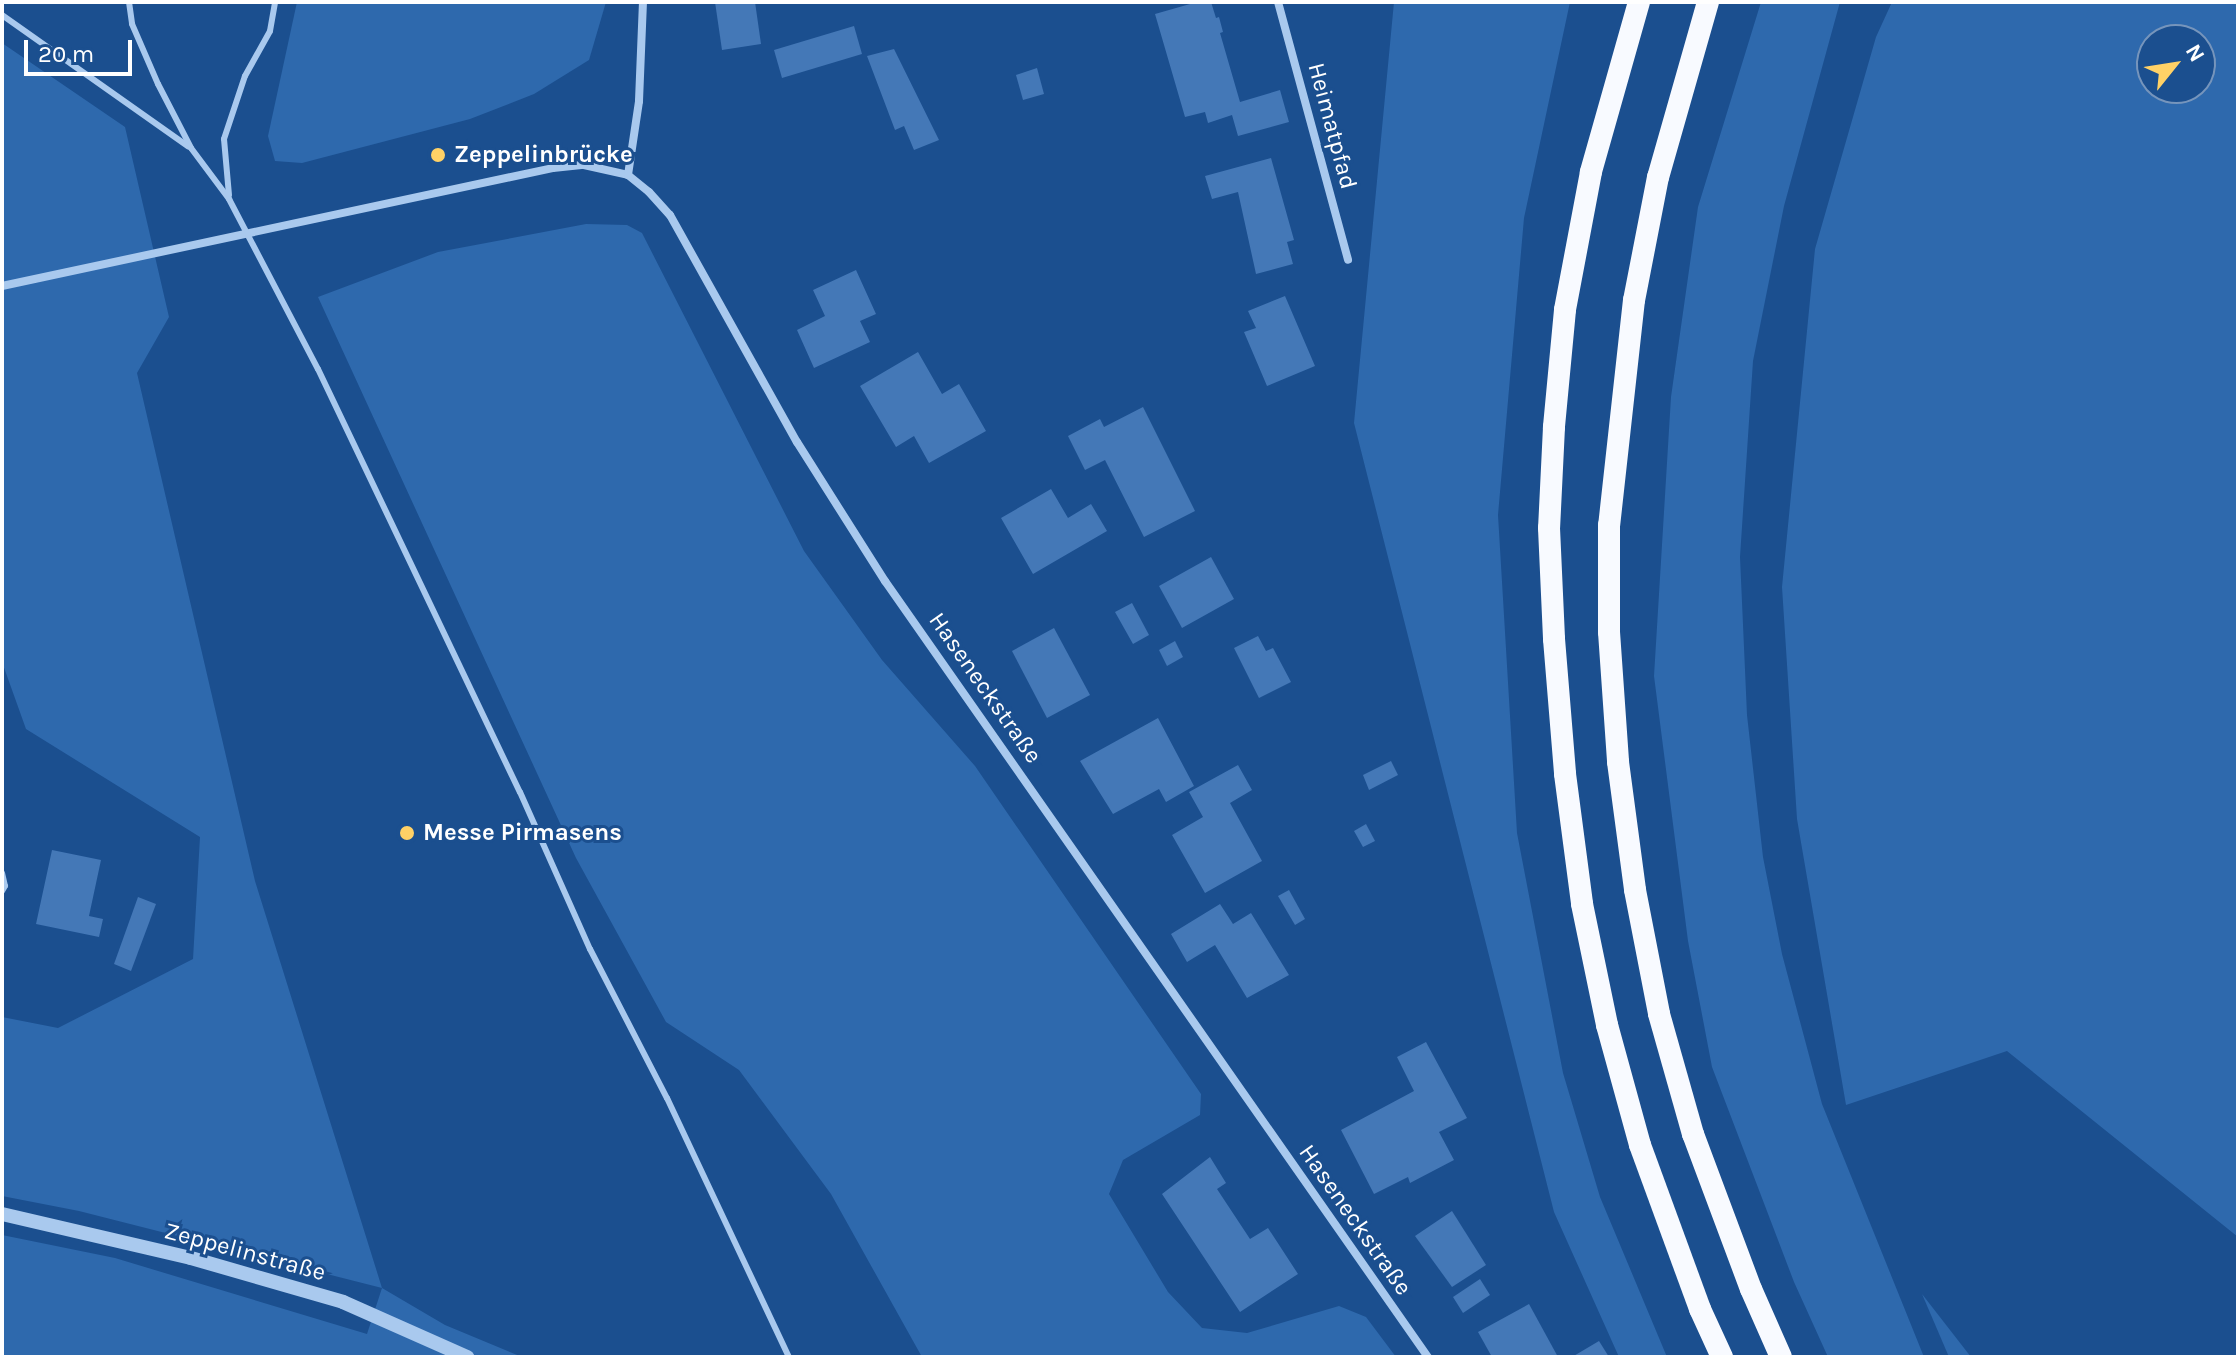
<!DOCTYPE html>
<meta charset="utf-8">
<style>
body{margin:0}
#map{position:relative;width:2240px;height:1359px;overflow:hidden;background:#1b4f8f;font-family:Karla,sans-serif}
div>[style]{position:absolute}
.green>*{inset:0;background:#2e69ad}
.building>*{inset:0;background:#4478b7}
.service>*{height:6px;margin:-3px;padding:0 3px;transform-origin:3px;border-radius:3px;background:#a9c9ee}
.minor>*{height:8px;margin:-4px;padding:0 4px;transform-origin:4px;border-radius:4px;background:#a9c9ee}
.tertiary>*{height:14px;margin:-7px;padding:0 7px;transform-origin:7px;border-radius:7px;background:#a9c9ee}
.trunk>*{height:22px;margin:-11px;padding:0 11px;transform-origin:11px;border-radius:11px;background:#f8faff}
.minor-bridge>*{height:8px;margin:-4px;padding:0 4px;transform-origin:4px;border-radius:4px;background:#a9c9ee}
.dots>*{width:22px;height:22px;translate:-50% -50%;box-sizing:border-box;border:4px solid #1b4f8f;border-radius:50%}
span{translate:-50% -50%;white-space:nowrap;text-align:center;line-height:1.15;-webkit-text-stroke:6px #1b4f8f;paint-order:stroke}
.street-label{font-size:24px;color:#fff}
.poi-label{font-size:24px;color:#fff;font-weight:700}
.left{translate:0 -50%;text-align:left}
.frame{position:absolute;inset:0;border:4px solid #fff;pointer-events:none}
.north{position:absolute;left:2136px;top:24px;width:80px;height:80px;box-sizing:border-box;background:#1b4f8f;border:2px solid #7695bc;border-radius:50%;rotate:60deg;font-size:22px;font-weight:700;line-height:32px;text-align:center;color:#fff}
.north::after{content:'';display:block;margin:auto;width:28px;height:36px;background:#ffd166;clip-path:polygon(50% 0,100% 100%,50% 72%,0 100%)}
.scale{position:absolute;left:24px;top:40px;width:108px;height:36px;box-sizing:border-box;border:4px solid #fff;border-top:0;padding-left:10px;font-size:24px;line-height:28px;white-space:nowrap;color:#fff;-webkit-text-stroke:6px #1b4f8f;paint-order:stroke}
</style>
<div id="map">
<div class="green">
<i style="clip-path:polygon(297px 2px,606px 2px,589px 60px,534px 94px,470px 119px,302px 163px,275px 161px,268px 136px)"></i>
<i style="clip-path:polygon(1394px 2px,1570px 2px,1524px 218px,1498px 515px,1517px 833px,1563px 1073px,1600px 1197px,1667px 1357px,1619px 1357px,1554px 1212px,1354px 423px)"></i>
<i style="clip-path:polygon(1761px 2px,1840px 2px,1784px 206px,1753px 361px,1740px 557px,1747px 715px,1763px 857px,1782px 954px,1822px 1104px,1924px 1357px,1828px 1357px,1794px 1282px,1712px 1067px,1688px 941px,1654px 676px,1671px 397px,1698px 207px)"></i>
<i style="clip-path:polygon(evenodd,1892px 2px,2238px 2px,2238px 1237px,2007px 1051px,1846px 1105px,1797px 819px,1782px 587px,1815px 249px,1876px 37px,1892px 2px,2200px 40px,2200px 88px,2152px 88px,2152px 40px,2200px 40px)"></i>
<i style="clip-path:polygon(2px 43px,125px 127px,169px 317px,137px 373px,255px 881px,382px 1288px,445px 1325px,522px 1357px,2px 1357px,2px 1235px,115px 1258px,367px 1334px,382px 1288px,79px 1211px,2px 1196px,2px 1017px,58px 1028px,193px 959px,200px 837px,26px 729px,2px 662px)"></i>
<i style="clip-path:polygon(586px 224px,627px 225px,642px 233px,804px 551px,882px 660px,975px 766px,1201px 1094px,1200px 1115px,1123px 1160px,1109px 1194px,1168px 1292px,1202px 1328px,1247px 1333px,1339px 1306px,1366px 1317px,1396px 1357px,922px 1357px,831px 1194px,739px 1070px,666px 1022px,576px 858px,318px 297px,438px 252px)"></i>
<i style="clip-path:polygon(1922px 1294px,1971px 1357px,1949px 1357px)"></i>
</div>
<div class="building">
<i style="clip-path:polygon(715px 2px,755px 2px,761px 44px,722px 50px)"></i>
<i style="clip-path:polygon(1197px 2px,1211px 2px,1216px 18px,1219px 17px,1223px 32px,1220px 33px,1240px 102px,1280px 90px,1289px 122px,1238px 136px,1232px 115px,1208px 123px,1205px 112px,1185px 117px,1155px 14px)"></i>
<i style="clip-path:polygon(854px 26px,862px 54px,782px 78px,774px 50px)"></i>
<i style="clip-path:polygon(894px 49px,939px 140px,914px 150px,904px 126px,895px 130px,867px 56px)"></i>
<i style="clip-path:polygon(1037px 68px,1044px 94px,1023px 100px,1016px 75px)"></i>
<i style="clip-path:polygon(1271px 158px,1294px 240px,1287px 242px,1293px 264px,1256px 274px,1238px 192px,1212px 199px,1205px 176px)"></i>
<i style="clip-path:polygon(856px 270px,876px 314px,860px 321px,870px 342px,814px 368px,797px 330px,825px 316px,813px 290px)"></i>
<i style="clip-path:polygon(1285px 296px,1315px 366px,1267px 386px,1244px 332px,1256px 328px,1248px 311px)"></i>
<i style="clip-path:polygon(918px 352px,942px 394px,959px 384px,986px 431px,929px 463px,914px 436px,896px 447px,860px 386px)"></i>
<i style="clip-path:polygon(1143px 407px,1195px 511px,1144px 537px,1105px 460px,1085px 470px,1068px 436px,1100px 419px,1104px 427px)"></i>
<i style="clip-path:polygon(1051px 489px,1068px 518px,1091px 504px,1107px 531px,1033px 574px,1001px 518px)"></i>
<i style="clip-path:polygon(1211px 557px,1234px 599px,1182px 628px,1159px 586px)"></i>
<i style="clip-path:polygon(1132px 603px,1149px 635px,1133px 644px,1115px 612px)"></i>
<i style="clip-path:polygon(1054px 628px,1090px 695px,1047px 718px,1012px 651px)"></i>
<i style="clip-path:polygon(1258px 636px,1266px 651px,1273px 648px,1291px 682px,1259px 698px,1234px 648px)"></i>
<i style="clip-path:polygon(1175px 641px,1183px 657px,1167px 666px,1159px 650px)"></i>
<i style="clip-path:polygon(1158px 718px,1194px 786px,1166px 802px,1159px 789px,1113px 814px,1080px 761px)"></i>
<i style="clip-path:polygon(1391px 761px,1398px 775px,1369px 790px,1363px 775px)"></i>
<i style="clip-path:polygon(1238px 765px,1252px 790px,1230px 803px,1262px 861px,1205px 893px,1172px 835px,1203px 817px,1189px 792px)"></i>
<i style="clip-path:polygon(1366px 824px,1375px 841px,1363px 847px,1354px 831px)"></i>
<i style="clip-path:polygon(52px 850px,101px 860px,89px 916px,103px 919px,99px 937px,36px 924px)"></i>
<i style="clip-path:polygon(1289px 890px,1305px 919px,1295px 925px,1278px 896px)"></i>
<i style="clip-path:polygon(138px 897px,156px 904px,131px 971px,114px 964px)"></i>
<i style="clip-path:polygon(1220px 904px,1233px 924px,1251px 913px,1289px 975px,1247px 998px,1215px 945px,1187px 962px,1171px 934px)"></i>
<i style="clip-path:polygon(1426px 1042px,1467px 1118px,1439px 1132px,1454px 1160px,1410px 1183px,1408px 1177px,1374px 1194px,1341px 1130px,1414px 1091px,1397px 1057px)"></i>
<i style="clip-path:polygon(1210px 1157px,1226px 1183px,1217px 1189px,1250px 1239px,1268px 1228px,1298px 1274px,1240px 1312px,1162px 1194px)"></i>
<i style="clip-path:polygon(1452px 1211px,1486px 1265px,1452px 1287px,1415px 1236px)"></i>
<i style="clip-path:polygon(1480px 1279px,1490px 1295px,1463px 1313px,1453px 1297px)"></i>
<i style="clip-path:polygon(1529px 1304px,1558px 1357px,1492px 1357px,1478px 1332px)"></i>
<i style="clip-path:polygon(1599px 1341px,1609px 1357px,1572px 1357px)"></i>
</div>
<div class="service">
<i style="left:129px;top:2px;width:22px;rotate:82deg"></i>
<i style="left:132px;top:24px;width:65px;rotate:66.6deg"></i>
<i style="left:158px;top:84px;width:72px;rotate:62.7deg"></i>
<i style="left:191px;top:148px;width:64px;rotate:53.3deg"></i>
<i style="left:229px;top:199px;width:192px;rotate:62.4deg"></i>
<i style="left:318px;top:369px;width:469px;rotate:64.5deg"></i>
<i style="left:520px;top:792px;width:172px;rotate:66deg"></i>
<i style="left:590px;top:949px;width:168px;rotate:62.7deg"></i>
<i style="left:667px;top:1098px;width:286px;rotate:64.8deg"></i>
<i style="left:2px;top:15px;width:228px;rotate:35.2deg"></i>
<i style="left:229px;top:195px;width:56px;rotate:-95.1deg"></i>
<i style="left:224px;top:139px;width:66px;rotate:-71.6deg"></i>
<i style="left:245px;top:76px;width:51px;rotate:-60.9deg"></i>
<i style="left:270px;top:31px;width:29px;rotate:-80deg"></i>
<i style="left:2px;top:873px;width:13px;rotate:77deg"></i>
<i style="left:5px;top:886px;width:6px;rotate:121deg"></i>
</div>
<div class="minor">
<i style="left:1278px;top:2px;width:267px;rotate:74.8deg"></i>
<i style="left:553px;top:168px;width:31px;rotate:-6deg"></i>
<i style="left:584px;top:165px;width:45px;rotate:12.8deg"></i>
<i style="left:628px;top:175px;width:27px;rotate:39deg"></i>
<i style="left:649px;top:192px;width:31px;rotate:48deg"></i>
<i style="left:670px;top:215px;width:260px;rotate:60.8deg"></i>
<i style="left:797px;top:442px;width:165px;rotate:57.7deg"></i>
<i style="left:885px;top:581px;width:947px;rotate:55.02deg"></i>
<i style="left:628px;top:175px;width:75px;rotate:-81.5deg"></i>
<i style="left:639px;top:101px;width:99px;rotate:-87.7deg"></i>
</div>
<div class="tertiary">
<i style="left:2px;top:1214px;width:194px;rotate:13.1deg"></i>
<i style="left:191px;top:1258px;width:158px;rotate:16.1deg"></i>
<i style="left:343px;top:1302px;width:136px;rotate:23.9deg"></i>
</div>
<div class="trunk">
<i style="left:1639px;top:2px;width:177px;rotate:105.8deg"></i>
<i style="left:1591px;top:172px;width:140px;rotate:100.7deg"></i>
<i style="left:1565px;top:310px;width:118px;rotate:95.4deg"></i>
<i style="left:1554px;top:427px;width:101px;rotate:92.8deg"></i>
<i style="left:1549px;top:528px;width:111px;rotate:87.4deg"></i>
<i style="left:1554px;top:639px;width:135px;rotate:85.3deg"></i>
<i style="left:1565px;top:774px;width:131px;rotate:82.5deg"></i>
<i style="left:1582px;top:904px;width:124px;rotate:78.3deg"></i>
<i style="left:1607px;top:1025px;width:124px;rotate:74.6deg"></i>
<i style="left:1640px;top:1145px;width:175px;rotate:69.9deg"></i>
<i style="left:1700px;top:1309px;width:53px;rotate:65.4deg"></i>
<i style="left:1708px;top:2px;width:182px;rotate:105.9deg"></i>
<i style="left:1658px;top:177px;width:125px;rotate:101deg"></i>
<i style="left:1634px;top:300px;width:226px;rotate:96.3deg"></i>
<i style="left:1609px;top:525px;width:107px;rotate:90deg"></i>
<i style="left:1609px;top:632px;width:130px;rotate:86deg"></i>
<i style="left:1618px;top:762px;width:129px;rotate:82.4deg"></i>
<i style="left:1635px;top:890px;width:126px;rotate:79deg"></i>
<i style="left:1659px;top:1014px;width:125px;rotate:74.2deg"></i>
<i style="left:1693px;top:1134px;width:165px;rotate:69.5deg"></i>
<i style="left:1751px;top:1289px;width:74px;rotate:66.2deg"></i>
</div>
<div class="minor-bridge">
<i style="left:2px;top:286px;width:563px;rotate:-12.09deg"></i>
</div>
<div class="dots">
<i style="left:438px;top:155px;background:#ffd166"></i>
<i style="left:407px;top:833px;background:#ffd166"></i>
</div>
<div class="street-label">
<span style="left:1332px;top:126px;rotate:75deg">Heimatpfad</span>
<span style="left:985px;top:688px;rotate:55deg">Haseneckstraße</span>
<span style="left:1355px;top:1220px;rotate:55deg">Haseneckstraße</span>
<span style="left:245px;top:1252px;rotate:15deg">Zeppelinstraße</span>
</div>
<div class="poi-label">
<span class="left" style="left:454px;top:155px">Zeppelinbrücke</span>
<span class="left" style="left:423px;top:833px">Messe Pirmasens</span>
</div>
<div class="frame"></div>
<div class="north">N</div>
<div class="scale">20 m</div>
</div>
